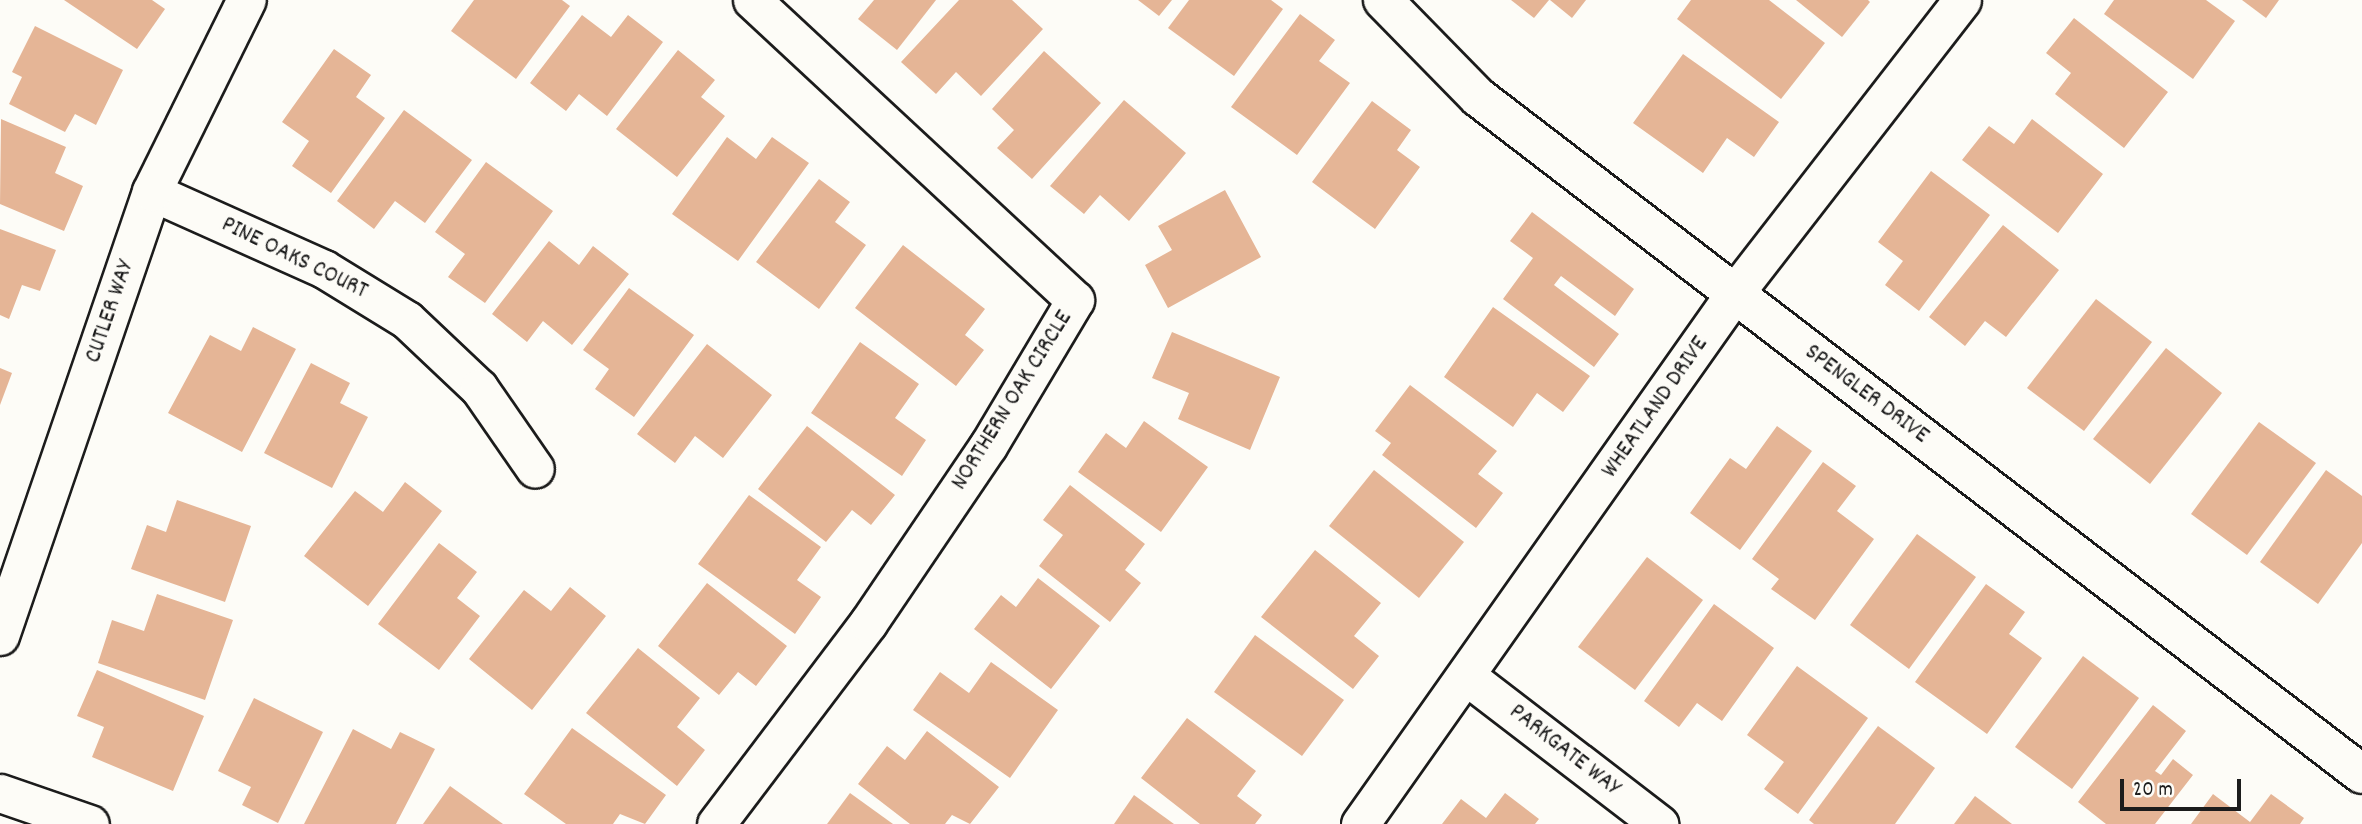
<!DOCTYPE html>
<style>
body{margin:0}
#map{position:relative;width:2362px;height:824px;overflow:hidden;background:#fdfcf7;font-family:Dekko,sans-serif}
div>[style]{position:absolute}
.building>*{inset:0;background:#e5b596}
.roads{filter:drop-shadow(2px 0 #1c1c1c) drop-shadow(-2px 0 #1c1c1c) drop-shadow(0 2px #1c1c1c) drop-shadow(0 -2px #1c1c1c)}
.street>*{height:37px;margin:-18.5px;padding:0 18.5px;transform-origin:18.5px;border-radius:18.5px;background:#fdfcf7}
.secondary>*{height:38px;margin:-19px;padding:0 19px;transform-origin:19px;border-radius:19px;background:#fdfcf7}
span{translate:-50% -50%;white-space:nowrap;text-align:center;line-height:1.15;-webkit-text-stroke:5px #fdfcf7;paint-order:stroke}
.street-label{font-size:24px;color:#1c1c1c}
.scale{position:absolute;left:2120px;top:779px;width:121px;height:32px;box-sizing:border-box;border:4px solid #1c1c1c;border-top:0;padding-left:9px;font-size:21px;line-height:24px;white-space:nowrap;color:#1c1c1c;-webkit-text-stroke:5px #fdfcf7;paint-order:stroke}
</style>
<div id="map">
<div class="building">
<i style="clip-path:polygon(64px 0,152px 0,165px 9px,137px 49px)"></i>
<i style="clip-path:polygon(474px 0,562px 0,570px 6px,516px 79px,451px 31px)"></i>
<i style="clip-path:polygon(874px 0,936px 0,897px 50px,858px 19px)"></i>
<i style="clip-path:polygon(959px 0,1012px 0,1043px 29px,981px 96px,956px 72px,936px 94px,901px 62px)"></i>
<i style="clip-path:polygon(1138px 0,1172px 0,1159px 16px)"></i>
<i style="clip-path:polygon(1189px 0,1271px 0,1283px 9px,1234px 76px,1168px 28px)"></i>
<i style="clip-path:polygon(1511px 0,1549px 0,1534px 18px)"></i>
<i style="clip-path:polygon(1550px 0,1586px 0,1572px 18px)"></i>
<i style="clip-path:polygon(1691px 0,1769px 0,1825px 43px,1781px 99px,1677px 19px)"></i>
<i style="clip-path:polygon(1796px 0,1868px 0,1870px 2px,1842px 37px)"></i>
<i style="clip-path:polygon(2114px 0,2206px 0,2235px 21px,2193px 79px,2104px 14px)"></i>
<i style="clip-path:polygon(2242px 0,2279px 0,2266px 18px)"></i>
<i style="clip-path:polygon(1300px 14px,1335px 40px,1319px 61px,1350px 83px,1297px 155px,1231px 107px)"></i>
<i style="clip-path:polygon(582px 15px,611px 37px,628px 15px,663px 42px,607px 116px,579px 94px,566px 111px,530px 83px)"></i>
<i style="clip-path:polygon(2074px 18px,2168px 92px,2124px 148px,2055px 94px,2071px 73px,2046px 53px)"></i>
<i style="clip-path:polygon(35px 26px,123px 70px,96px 125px,75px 114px,65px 132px,9px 104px,22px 77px,12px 72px)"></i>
<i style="clip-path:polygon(334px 49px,371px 75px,356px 97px,385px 118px,331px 193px,292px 166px,309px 141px,282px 122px)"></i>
<i style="clip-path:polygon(678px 50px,715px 80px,701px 97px,725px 116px,677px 177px,616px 129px)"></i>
<i style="clip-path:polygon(1044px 51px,1101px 103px,1032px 179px,997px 148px,1014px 130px,992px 109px)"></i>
<i style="clip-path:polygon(1683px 54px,1779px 122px,1754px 157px,1727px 138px,1703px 173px,1633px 123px)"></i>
<i style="clip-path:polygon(1124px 100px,1186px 153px,1129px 221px,1100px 195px,1084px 214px,1050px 186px)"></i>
<i style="clip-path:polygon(1372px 101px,1411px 130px,1397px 150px,1420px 167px,1375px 229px,1312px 182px)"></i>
<i style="clip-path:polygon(404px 110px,472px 160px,425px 223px,395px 201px,374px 229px,337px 201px)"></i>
<i style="clip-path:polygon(1px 119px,66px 147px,55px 173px,83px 186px,64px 231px,0 204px)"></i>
<i style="clip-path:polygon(2032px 119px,2103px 174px,2058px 233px,1962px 160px,1989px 126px,2014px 144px)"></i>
<i style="clip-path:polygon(727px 137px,756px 159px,772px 137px,809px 163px,738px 261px,672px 214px)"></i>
<i style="clip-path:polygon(486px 162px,553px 211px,485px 303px,448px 277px,465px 254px,435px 232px)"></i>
<i style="clip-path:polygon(1931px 171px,1990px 215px,1919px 311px,1885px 285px,1903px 261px,1878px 242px)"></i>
<i style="clip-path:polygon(819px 179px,850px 202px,835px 222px,866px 245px,819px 309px,756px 262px)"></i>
<i style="clip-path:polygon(1225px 190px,1261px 257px,1168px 308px,1145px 265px,1172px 250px,1158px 226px)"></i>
<i style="clip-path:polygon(1532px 212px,1634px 289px,1615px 316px,1561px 276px,1554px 285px,1619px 334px,1594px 367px,1503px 299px,1533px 258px,1510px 241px)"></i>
<i style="clip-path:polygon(2003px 225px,2059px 270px,2006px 337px,1985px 321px,1965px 346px,1929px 317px)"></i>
<i style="clip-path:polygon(0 229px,56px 250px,40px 291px,22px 285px,9px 319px,0 315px)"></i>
<i style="clip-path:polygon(549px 241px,579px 265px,593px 246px,629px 274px,572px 345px,543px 321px,527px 342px,492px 314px)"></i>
<i style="clip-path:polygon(903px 245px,985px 309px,965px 335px,984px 350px,956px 386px,855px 308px)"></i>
<i style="clip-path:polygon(629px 288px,694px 335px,634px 417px,595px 389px,609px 369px,583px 350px)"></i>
<i style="clip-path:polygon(2096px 299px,2152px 342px,2084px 431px,2027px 388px)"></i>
<i style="clip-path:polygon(1493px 307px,1590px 376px,1563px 412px,1537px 393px,1513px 427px,1444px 377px)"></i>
<i style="clip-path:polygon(253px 327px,296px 349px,242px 452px,168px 413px,210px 335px,241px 351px)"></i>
<i style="clip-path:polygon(1172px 332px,1280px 377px,1250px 450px,1178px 419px,1189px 393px,1152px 378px)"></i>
<i style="clip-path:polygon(860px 342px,919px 384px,895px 418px,926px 440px,902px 476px,811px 413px)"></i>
<i style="clip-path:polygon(707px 344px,772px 395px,723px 458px,695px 436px,675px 463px,637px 434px)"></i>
<i style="clip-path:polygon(2166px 348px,2222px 393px,2150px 484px,2093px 439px)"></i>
<i style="clip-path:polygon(311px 363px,350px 383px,340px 403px,368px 417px,332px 488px,264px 453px)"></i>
<i style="clip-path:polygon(0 368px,12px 373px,0 405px)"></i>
<i style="clip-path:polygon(1410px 385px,1497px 451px,1478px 474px,1503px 493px,1476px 528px,1382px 455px,1391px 443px,1375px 431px)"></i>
<i style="clip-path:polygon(1144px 421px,1208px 467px,1161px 532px,1078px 472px,1106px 433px,1126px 448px)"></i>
<i style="clip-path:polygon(2259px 422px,2316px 463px,2247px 555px,2191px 514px)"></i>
<i style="clip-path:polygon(807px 426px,895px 495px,871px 525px,852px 510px,826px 542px,758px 489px)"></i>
<i style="clip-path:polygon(1777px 426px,1812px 451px,1740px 550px,1690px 513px,1730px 458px,1746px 469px)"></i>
<i style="clip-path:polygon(1823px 462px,1856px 486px,1837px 511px,1874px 539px,1815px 620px,1771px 589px,1779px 579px,1752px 559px)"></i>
<i style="clip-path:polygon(1374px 470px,1464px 542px,1419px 598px,1329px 526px)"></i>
<i style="clip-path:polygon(2326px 470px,2362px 496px,2362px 543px,2318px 604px,2260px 562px)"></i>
<i style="clip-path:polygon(405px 482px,442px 511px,368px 606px,304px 556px,355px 491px,383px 512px)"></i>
<i style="clip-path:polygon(1070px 485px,1145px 544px,1125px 570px,1141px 583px,1110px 622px,1039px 566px,1063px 535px,1043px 520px)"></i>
<i style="clip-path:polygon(749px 495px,821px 547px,797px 580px,821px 597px,795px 634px,698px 564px)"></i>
<i style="clip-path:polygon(177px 500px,251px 526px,225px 602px,131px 569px,147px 525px,166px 532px)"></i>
<i style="clip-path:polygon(1917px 534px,1976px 577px,1909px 669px,1850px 625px)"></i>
<i style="clip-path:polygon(439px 543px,477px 572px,457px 598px,480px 616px,439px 670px,378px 624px)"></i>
<i style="clip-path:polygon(1315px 550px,1381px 603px,1354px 636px,1379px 656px,1353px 689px,1261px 617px)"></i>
<i style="clip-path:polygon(1647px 557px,1703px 600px,1635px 690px,1578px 647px)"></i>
<i style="clip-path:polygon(1038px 578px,1100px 626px,1051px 689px,974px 629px,1001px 595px,1016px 607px)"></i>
<i style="clip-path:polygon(707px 583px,787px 646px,756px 686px,738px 672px,719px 695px,658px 646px)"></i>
<i style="clip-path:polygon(1986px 584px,2025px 612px,2009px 634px,2042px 658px,1987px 734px,1915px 682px)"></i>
<i style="clip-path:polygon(570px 587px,606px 616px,532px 710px,469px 659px,524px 590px,551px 611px)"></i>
<i style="clip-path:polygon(157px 594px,233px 620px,205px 700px,98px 663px,112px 620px,144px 631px)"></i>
<i style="clip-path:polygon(1714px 604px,1774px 648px,1722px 721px,1697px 703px,1679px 727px,1644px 701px)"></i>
<i style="clip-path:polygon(1255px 635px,1344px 700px,1302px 756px,1214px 692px)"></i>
<i style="clip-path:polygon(638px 648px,700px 698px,677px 727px,705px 750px,677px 786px,586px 713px)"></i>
<i style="clip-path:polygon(2083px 656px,2139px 698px,2072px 789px,2015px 747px)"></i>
<i style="clip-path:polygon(991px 662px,1058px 710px,1010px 778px,913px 710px,940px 672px,969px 693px)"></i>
<i style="clip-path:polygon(1797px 666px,1868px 718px,1798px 814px,1764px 789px,1784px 762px,1747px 735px)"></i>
<i style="clip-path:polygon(97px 670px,204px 716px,173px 791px,92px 757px,104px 727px,77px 716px)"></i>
<i style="clip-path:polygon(254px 698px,323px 732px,278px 823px,242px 805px,251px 787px,218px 771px)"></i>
<i style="clip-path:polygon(2153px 705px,2186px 731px,2155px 771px,2161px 775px,2173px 759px,2193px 775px,2155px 824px,2106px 824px,2078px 802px)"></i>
<i style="clip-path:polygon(1187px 718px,1256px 771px,1237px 796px,1262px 815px,1255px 824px,1200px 824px,1141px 778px)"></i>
<i style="clip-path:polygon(1878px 726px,1935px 768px,1895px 824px,1814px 824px,1809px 820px)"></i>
<i style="clip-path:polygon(572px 728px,666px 795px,645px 824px,620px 814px,613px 824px,566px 824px,524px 794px)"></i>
<i style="clip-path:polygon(353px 729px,391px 749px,400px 732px,435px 749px,396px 824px,304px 824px)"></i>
<i style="clip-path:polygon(927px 731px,999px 787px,970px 824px,952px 815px,945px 824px,910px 824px,858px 784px,887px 746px,905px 760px)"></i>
<i style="clip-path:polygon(450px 786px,503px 824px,423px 824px)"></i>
<i style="clip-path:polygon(850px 793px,893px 824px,827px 824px)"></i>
<i style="clip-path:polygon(1505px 793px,1539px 819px,1535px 824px,1442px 824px,1461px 799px,1486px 818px)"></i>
<i style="clip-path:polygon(2213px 794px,2250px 822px,2271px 794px,2304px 818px,2300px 824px,2191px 824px)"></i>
<i style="clip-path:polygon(1134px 795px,1174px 824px,1114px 824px)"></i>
<i style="clip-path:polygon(1975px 796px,2012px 824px,1954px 824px)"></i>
</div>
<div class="roads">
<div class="street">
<i style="left:152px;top:192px;width:188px;rotate:24.1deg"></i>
<i style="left:324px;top:269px;width:97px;rotate:31.6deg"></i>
<i style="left:407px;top:320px;width:99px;rotate:43.4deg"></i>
<i style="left:479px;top:388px;width:98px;rotate:55.3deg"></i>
<i style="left:1469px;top:678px;width:240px;rotate:37.5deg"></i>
<i style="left:0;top:793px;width:95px;rotate:19deg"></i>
<i style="left:716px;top:824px;width:252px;rotate:-52.9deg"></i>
<i style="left:868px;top:623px;width:214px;rotate:-55.9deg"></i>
<i style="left:988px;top:446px;width:170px;rotate:-59.2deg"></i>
<i style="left:1075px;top:300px;width:441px;rotate:-137.1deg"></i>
<i style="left:1360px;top:824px;width:649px;rotate:-54.79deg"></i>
<i style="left:1734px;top:294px;width:372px;rotate:-52.2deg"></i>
</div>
<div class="secondary">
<i style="left:1383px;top:0;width:136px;rotate:45.6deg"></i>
<i style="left:1478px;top:97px;width:1113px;rotate:37.45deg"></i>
<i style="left:0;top:636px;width:469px;rotate:-71.1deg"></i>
<i style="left:152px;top:192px;width:214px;rotate:-63.7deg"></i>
</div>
</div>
<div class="street-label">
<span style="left:294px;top:259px;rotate:26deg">PINE OAKS COURT</span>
<span style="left:111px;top:312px;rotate:-71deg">CUTLER WAY</span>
<span style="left:1866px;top:395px;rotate:37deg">SPENGLER DRIVE</span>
<span style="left:1013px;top:401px;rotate:-58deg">NORTHERN OAK CIRCLE</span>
<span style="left:1656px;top:408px;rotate:-55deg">WHEATLAND DRIVE</span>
<span style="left:1564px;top:751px;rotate:38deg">PARKGATE WAY</span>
</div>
<div class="scale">20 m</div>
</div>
